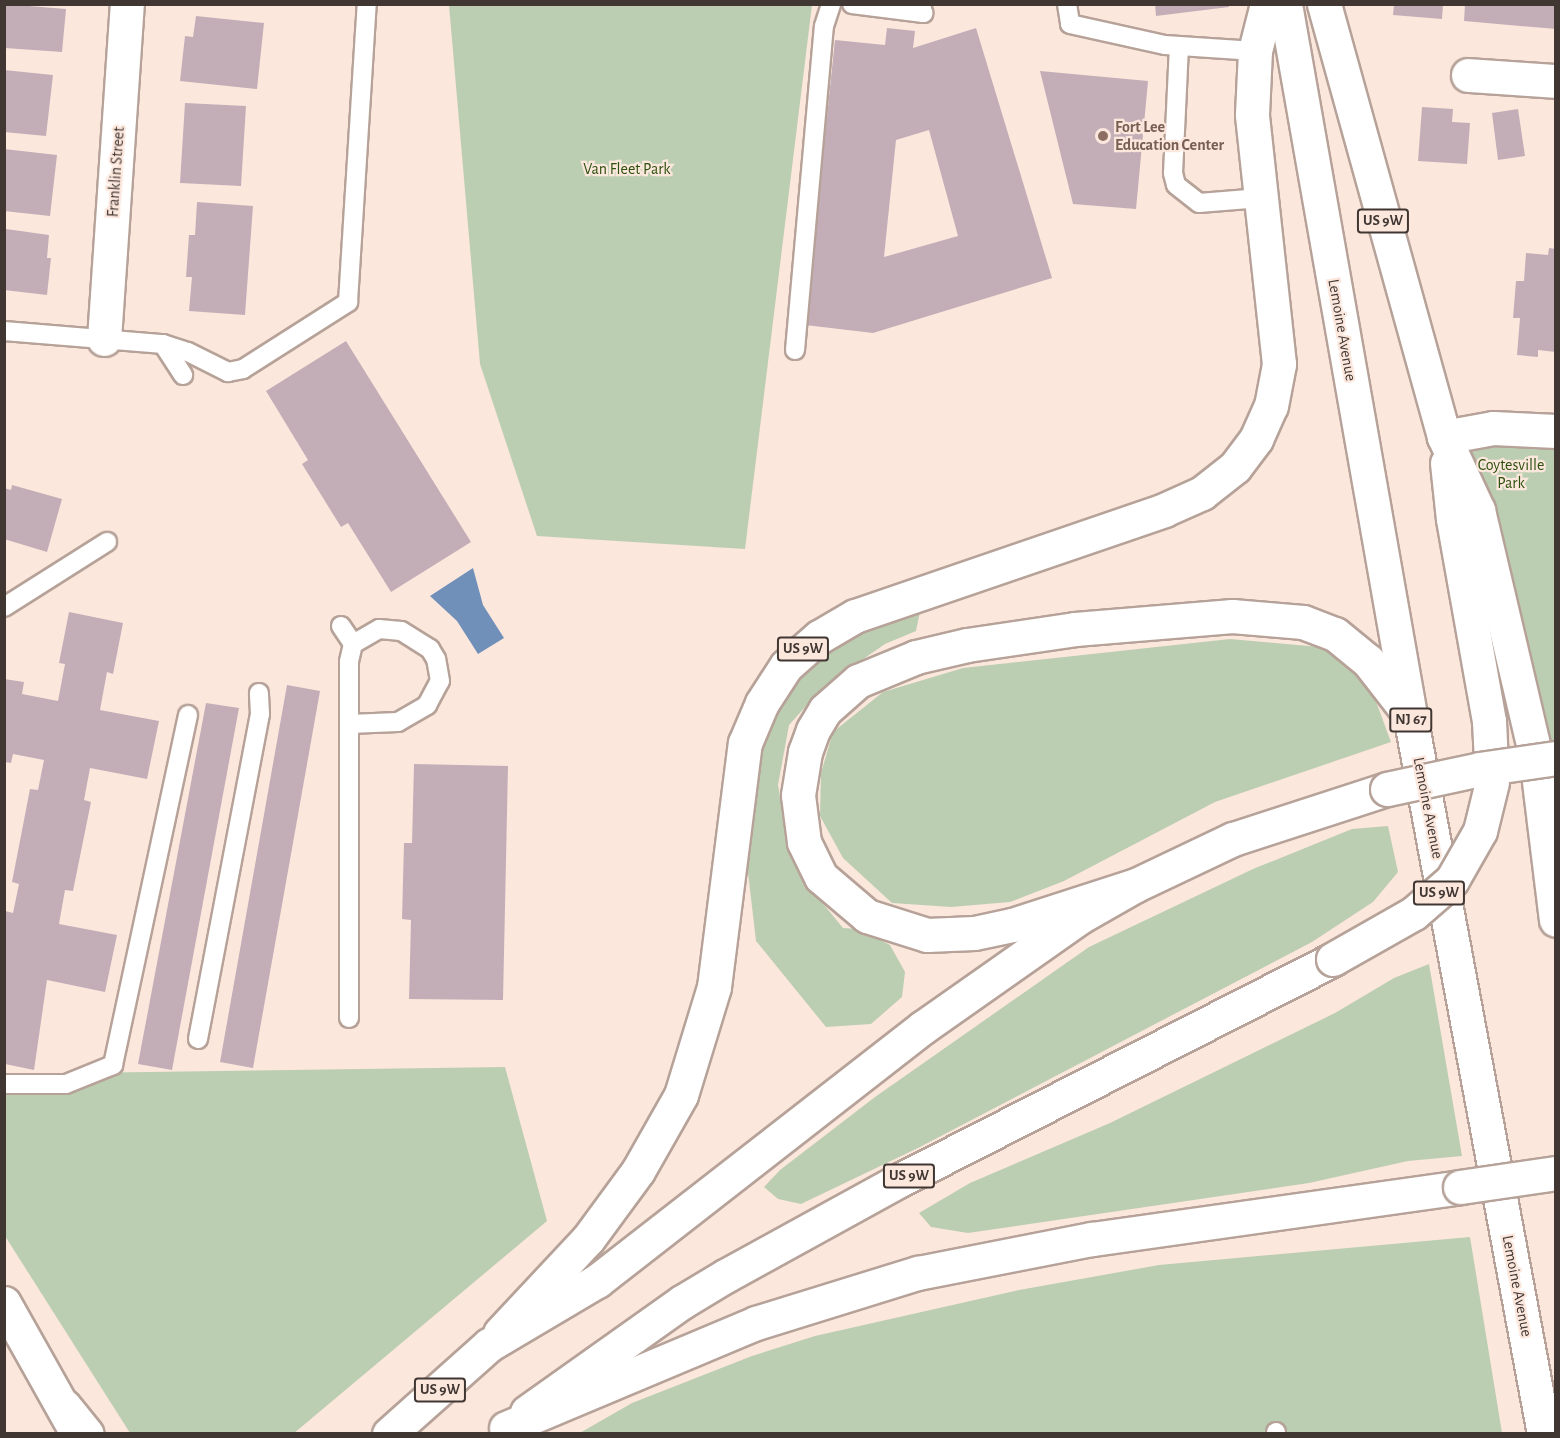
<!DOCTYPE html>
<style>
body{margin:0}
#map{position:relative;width:1560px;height:1438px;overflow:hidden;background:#fce7dd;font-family:"Alegreya Sans",sans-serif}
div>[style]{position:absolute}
.green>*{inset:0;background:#bcceb1}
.water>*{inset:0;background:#7090b9}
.building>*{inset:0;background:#c3aeb8}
.roads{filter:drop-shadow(2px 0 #b6a298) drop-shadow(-2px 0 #b6a298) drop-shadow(0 2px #b6a298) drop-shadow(0 -2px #b6a298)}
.service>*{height:18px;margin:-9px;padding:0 9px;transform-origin:9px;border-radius:9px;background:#fff}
.minor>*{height:33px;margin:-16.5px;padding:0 16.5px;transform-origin:16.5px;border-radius:16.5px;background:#fff}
.primary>*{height:33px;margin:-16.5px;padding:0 16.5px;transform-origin:16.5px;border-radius:16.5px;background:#fff}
.trunk>*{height:33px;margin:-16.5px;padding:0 16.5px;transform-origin:16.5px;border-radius:16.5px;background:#fff}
.motorway>*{height:33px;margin:-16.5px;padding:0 16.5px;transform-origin:16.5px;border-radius:16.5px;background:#fff}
.bridges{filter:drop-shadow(2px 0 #b6a298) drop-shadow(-2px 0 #b6a298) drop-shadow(0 2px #b6a298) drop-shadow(0 -2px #b6a298)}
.primary-bridge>*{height:33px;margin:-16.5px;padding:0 16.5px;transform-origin:16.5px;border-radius:16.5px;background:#fff}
.motorway-bridge>*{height:33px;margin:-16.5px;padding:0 16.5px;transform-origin:16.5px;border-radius:16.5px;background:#fff}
.dots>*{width:16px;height:16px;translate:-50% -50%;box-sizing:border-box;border:3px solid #fce7dd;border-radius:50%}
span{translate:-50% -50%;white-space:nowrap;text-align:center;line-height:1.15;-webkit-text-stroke:4.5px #fce7dd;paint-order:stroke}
.shield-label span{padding:2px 4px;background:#fce7dd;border:2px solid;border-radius:4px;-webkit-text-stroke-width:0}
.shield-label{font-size:15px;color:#403733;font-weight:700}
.education-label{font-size:16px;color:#785e54;font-weight:700}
.left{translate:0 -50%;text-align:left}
.park-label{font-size:16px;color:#2c500d}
.street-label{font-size:16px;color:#403733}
.frame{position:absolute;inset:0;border:6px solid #403733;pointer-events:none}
</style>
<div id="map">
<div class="green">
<i style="clip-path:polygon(449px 5px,812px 5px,745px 549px,537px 536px,480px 364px)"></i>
<i style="clip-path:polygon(1555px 431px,1555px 757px,1536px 757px,1444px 437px)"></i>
<i style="clip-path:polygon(921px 607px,916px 631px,885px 644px,824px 686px,789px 725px,778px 785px,790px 850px,816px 895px,843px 928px,858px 929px,890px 945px,905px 972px,902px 997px,871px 1024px,826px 1027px,756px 941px,745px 847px,755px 768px,774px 710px,811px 659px,865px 626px)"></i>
<i style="clip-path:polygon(1230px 639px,1320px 647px,1355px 665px,1377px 704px,1391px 742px,1215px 802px,1064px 881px,1010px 902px,951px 907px,892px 903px,843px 858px,820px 816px,821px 773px,833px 732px,883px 692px,963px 668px)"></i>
<i style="clip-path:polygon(1388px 826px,1398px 872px,1373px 902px,1312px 942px,918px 1148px,801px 1204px,778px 1199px,764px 1187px,780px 1170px,875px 1097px,1089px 947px,1253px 869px,1352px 829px)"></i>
<i style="clip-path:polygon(1429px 964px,1462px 1156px,1408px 1161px,1309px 1183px,968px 1233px,931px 1227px,919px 1213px,970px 1183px,1110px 1123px,1335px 1013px,1394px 978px)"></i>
<i style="clip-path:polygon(505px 1067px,547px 1221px,293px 1434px,130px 1433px,5px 1236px,5px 1074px)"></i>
<i style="clip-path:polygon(1470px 1237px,1502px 1433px,578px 1434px,632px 1403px,752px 1356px,815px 1336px,1019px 1290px,1159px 1265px)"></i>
</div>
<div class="water">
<i style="clip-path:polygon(473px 568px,483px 605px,504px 638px,478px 654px,457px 621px,430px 596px)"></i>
</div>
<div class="building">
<i style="clip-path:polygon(4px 4px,66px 9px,62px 52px,5px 48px)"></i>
<i style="clip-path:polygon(1155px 4px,1229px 4px,1229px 7px,1156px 16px)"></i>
<i style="clip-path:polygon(1394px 4px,1443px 4px,1442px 19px,1393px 15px)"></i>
<i style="clip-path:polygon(1465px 4px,1556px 4px,1556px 29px,1464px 21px)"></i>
<i style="clip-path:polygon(196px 16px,264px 23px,257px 89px,180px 81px,185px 36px,193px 37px)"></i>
<i style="clip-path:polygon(evenodd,887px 28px,915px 31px,913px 48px,976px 28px,1052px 278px,873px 333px,805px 325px,835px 40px,885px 45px,887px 28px,929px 130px,958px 236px,884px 257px,896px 140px,929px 130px)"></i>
<i style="clip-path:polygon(4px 70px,53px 75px,46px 136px,4px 132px)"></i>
<i style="clip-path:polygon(1040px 71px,1148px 81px,1136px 209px,1073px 204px)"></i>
<i style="clip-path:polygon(185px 103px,246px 106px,241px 186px,180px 183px)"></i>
<i style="clip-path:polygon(1422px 107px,1453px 109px,1452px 122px,1470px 123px,1467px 164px,1418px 161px)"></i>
<i style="clip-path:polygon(1518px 109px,1525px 156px,1498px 160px,1492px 113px)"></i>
<i style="clip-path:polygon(4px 149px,57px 155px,50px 216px,4px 211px)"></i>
<i style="clip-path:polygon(197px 202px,253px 206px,245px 315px,189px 311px,192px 277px,186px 277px,189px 235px,195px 235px)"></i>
<i style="clip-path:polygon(6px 229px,49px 235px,47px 258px,51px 258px,47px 295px,4px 290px)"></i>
<i style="clip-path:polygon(1549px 248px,1556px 249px,1556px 352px,1538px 350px,1538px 357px,1517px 355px,1520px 318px,1513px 318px,1516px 281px,1524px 281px,1526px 253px,1548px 255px)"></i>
<i style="clip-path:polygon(346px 341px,471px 542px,391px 592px,348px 523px,341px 527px,302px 464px,308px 460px,266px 391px)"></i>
<i style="clip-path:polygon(12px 485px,62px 499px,47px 552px,4px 539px,4px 488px,11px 490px)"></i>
<i style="clip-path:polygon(69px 612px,123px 623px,113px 674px,107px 672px,100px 710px,159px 721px,147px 779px,90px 768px,84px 800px,91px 802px,73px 891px,65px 890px,59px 924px,117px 935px,105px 992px,47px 980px,34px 1070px,5px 1064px,5px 911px,13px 913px,19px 884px,12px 882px,30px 789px,38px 790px,44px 760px,13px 754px,11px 763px,4px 762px,4px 679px,24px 682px,22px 694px,58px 701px,65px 664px,59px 663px)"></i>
<i style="clip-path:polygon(287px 685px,320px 691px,253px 1068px,220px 1062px)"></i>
<i style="clip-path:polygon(206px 703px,239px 708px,172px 1070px,138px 1064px)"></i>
<i style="clip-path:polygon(414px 764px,508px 766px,503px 1000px,409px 999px,411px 920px,402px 919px,404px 843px,412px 843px)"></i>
</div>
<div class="roads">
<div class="service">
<i style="left:852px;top:4px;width:72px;rotate:7.2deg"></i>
<i style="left:923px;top:13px;width:9px;rotate:-103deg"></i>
<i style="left:1067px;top:4px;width:20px;rotate:81deg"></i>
<i style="left:1070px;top:24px;width:97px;rotate:12.5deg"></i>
<i style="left:1165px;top:45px;width:90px;rotate:3.8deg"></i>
<i style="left:1179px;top:46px;width:127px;rotate:92.7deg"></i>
<i style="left:1173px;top:173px;width:12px;rotate:76deg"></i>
<i style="left:1176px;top:185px;width:29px;rotate:38deg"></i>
<i style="left:1199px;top:203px;width:62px;rotate:-4.6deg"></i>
<i style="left:4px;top:331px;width:160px;rotate:4.7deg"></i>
<i style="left:163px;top:344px;width:26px;rotate:18deg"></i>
<i style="left:188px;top:352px;width:45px;rotate:26.6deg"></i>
<i style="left:228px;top:372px;width:15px;rotate:-11deg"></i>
<i style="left:243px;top:369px;width:125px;rotate:-32.5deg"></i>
<i style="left:348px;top:302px;width:299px;rotate:-86.4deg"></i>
<i style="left:163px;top:344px;width:37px;rotate:57deg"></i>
<i style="left:795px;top:350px;width:325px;rotate:-84.9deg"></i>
<i style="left:824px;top:26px;width:23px;rotate:-72deg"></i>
<i style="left:4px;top:607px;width:122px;rotate:-32.3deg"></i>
<i style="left:341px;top:626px;width:22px;rotate:56deg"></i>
<i style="left:353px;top:644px;width:18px;rotate:103deg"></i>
<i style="left:349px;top:662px;width:356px;rotate:90deg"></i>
<i style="left:349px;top:724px;width:49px;rotate:-2.3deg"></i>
<i style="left:398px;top:722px;width:34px;rotate:-30deg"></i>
<i style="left:427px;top:705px;width:27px;rotate:-62deg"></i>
<i style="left:440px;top:681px;width:22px;rotate:-100deg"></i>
<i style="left:436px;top:659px;width:12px;rotate:-121deg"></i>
<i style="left:430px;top:649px;width:34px;rotate:-148deg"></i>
<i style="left:401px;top:631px;width:22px;rotate:-175deg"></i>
<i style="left:379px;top:629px;width:30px;rotate:150deg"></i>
<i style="left:198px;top:1039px;width:331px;rotate:-79.2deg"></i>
<i style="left:260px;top:714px;width:21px;rotate:-93deg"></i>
<i style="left:4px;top:1084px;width:62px"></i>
<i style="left:66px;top:1084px;width:51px;rotate:-22deg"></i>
<i style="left:113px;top:1065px;width:358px;rotate:-77.9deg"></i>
<i style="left:1276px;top:1432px;width:2px;rotate:90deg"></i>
</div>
<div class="minor">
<i style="left:1468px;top:75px;width:88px;rotate:3.9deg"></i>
<i style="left:104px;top:339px;width:336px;rotate:-86.1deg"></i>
<i style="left:1444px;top:437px;width:50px;rotate:-10.4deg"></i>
<i style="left:1493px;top:428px;width:63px;rotate:2.7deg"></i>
<i style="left:4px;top:1303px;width:149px;rotate:60.7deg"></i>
</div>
<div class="primary">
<i style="left:1285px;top:4px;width:722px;rotate:80.03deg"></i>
<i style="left:1410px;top:715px;width:731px;rotate:79.44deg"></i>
<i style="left:1324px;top:4px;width:449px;rotate:74.5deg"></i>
<i style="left:1444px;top:437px;width:81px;rotate:65deg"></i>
<i style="left:1478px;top:510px;width:254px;rotate:76.8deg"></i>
<i style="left:1536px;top:757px;width:164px;rotate:83deg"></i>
<i style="left:1447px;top:463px;width:56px;rotate:83.9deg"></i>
<i style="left:1453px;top:519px;width:205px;rotate:79.9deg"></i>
<i style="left:1489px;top:721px;width:61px;rotate:87.2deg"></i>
<i style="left:500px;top:1333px;width:129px;rotate:-46.9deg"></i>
<i style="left:588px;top:1239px;width:84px;rotate:-53.7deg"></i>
<i style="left:638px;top:1171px;width:87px;rotate:-60.5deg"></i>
<i style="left:681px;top:1095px;width:113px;rotate:-73deg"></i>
<i style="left:714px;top:987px;width:246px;rotate:-82.8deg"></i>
<i style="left:745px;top:743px;width:43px;rotate:-67deg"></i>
<i style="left:762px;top:703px;width:44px;rotate:-57deg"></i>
<i style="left:786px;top:666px;width:44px;rotate:-41.3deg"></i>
<i style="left:819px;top:637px;width:42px;rotate:-30.3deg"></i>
<i style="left:855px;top:616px;width:327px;rotate:-18.9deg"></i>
<i style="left:1164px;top:510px;width:42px;rotate:-24.1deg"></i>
<i style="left:1202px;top:493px;width:42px;rotate:-38.2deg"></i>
<i style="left:1235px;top:467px;width:35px;rotate:-53deg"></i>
<i style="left:1256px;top:439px;width:36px;rotate:-66deg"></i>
<i style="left:1271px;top:406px;width:43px;rotate:-79.2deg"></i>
<i style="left:1279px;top:364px;width:251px;rotate:-96.2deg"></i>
<i style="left:1252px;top:114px;width:63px;rotate:-87.3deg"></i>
<i style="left:1255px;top:51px;width:49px;rotate:-75.7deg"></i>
<i style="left:527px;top:1412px;width:190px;rotate:-35.4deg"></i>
<i style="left:682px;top:1302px;width:52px;rotate:-31deg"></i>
<i style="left:727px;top:1275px;width:195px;rotate:-28.8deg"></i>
<i style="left:898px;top:1181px;width:488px;rotate:-27deg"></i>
</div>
<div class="trunk">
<i style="left:64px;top:1406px;width:36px;rotate:51deg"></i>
<i style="left:389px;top:1434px;width:134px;rotate:-41.7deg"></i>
</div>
<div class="motorway">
<i style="left:1136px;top:885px;width:130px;rotate:162.1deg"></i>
<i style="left:1012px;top:925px;width:39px;rotate:168deg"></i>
<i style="left:974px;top:933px;width:47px;rotate:177.6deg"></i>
<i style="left:927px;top:935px;width:63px;rotate:-162.4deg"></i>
<i style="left:867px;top:916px;width:60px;rotate:-139.7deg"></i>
<i style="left:821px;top:877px;width:39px;rotate:-116deg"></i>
<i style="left:804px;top:842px;width:47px;rotate:-97.3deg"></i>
<i style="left:798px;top:795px;width:44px;rotate:-80.8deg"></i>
<i style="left:805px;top:752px;width:23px;rotate:-70deg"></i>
<i style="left:813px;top:730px;width:23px;rotate:-59deg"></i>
<i style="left:825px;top:710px;width:44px;rotate:-41.3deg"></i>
<i style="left:858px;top:681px;width:63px;rotate:-22.5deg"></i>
<i style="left:916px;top:657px;width:52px;rotate:-13.2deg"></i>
<i style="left:967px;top:645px;width:109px;rotate:-8.4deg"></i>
<i style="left:1075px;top:629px;width:158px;rotate:-4.7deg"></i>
<i style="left:1232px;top:616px;width:71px;rotate:4.8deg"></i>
<i style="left:1303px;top:622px;width:34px;rotate:21deg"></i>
<i style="left:1335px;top:634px;width:43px;rotate:39.3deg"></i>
<i style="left:1368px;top:661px;width:68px;rotate:52.1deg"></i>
<i style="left:489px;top:1345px;width:126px;rotate:-30.7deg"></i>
<i style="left:597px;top:1281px;width:412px;rotate:-37.9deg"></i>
<i style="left:922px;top:1028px;width:193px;rotate:-35.1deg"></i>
<i style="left:1080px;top:917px;width:64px;rotate:-29.7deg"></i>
<i style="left:1136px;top:885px;width:107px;rotate:-25.4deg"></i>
<i style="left:1233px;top:839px;width:162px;rotate:-18deg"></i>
<i style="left:506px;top:1428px;width:271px;rotate:-22.8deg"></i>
<i style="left:756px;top:1323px;width:170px;rotate:-17.2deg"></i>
<i style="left:918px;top:1273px;width:177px;rotate:-11.1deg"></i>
<i style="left:1092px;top:1239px;width:372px;rotate:-8deg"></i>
</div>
</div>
<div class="bridges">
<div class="primary-bridge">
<i style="left:1333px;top:959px;width:93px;rotate:-29.6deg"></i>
<i style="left:1414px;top:913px;width:50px;rotate:-41deg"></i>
<i style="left:1452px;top:880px;width:56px;rotate:-60.3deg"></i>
<i style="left:1480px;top:831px;width:50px;rotate:-76.2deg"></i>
</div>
<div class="motorway-bridge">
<i style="left:1387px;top:789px;width:95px;rotate:-12.1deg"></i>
<i style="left:1480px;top:769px;width:77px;rotate:-8.2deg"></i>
<i style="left:1460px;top:1187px;width:97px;rotate:-8.3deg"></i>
</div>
</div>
<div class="dots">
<i style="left:1103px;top:136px;background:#8d6e63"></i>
</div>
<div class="shield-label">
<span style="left:1383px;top:221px">US 9W</span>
<span style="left:803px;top:649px">US 9W</span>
<span style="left:1411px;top:720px">NJ 67</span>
<span style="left:1439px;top:893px">US 9W</span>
<span style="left:909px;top:1176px">US 9W</span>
<span style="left:440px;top:1390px">US 9W</span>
</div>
<div class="education-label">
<span class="left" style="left:1115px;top:136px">Fort Lee<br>Education Center</span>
</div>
<div class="park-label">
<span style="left:627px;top:169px">Van Fleet Park</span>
<span style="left:1511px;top:474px">Coytesville<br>Park</span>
</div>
<div class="street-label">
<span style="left:116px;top:172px;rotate:-86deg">Franklin Street</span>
<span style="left:1342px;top:330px;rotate:80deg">Lemoine Avenue</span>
<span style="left:1428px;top:808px;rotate:79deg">Lemoine Avenue</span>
<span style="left:1517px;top:1286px;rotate:79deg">Lemoine Avenue</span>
</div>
<div class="frame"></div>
</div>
